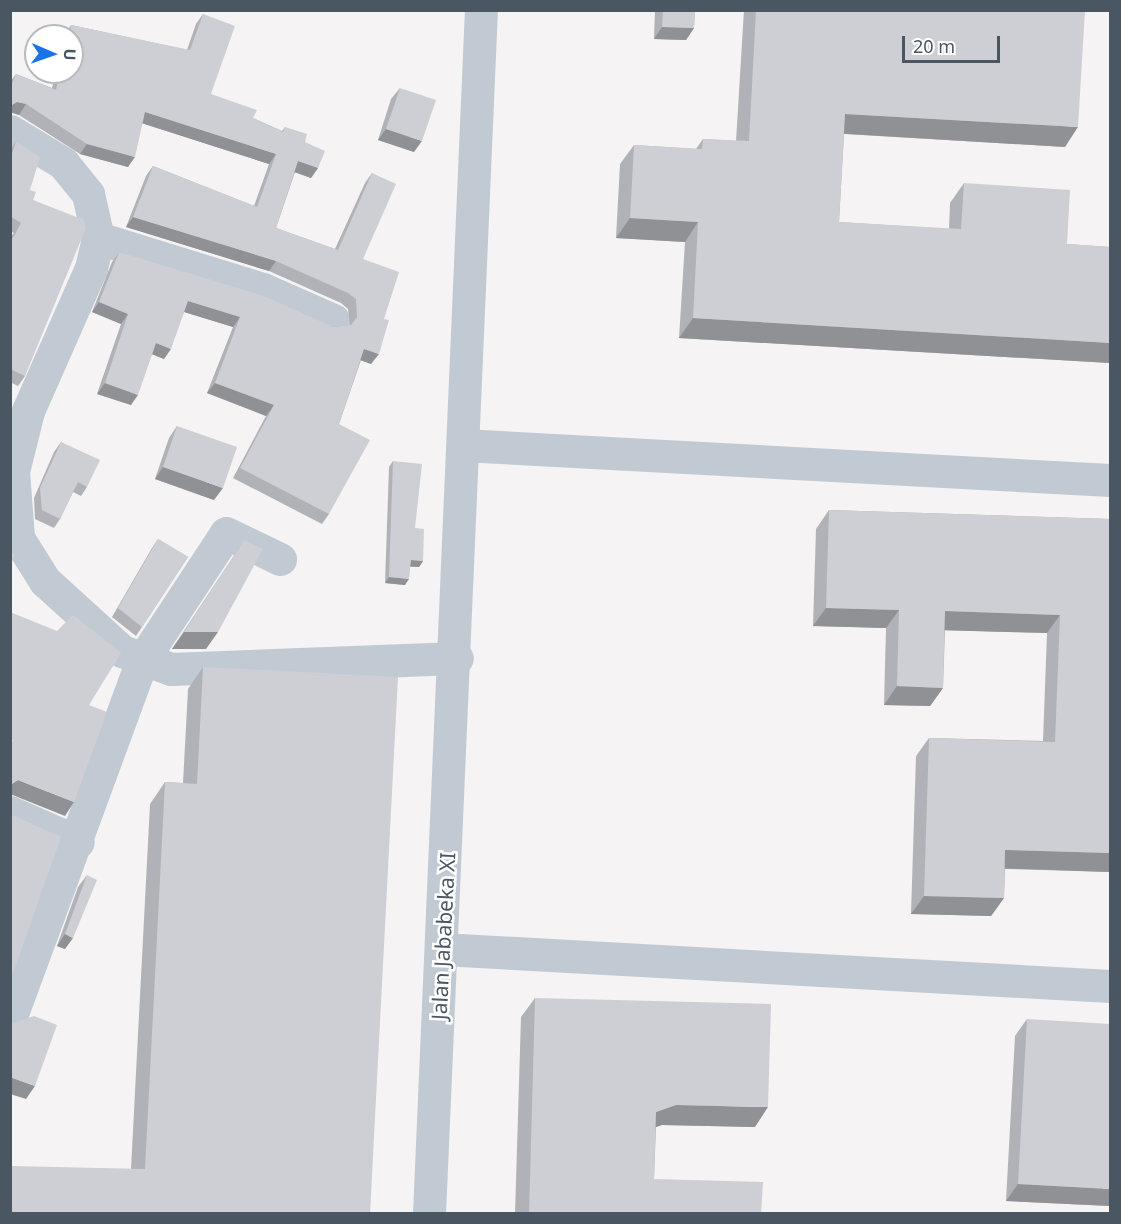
<!DOCTYPE html>
<style>
body{margin:0}
#map{position:relative;width:1121px;height:1224px;overflow:hidden;background:#f5f3f3;font-family:"Noto Sans",sans-serif}
div>[style]{position:absolute}
.minor>*{height:33px;margin:-16.5px;padding:0 16.5px;transform-origin:16.5px;border-radius:16.5px;background:#c1cad2}
.wall>*{inset:0;background:#b0b2b7}
.shaded-wall>*{inset:0;background:#909195}
.building>*{inset:0;background:#cdcfd5}
span{translate:-50% -50%;white-space:nowrap;text-align:center;line-height:1.15;-webkit-text-stroke:5px #fff;paint-order:stroke}
.street-label{font-size:21px;color:#4a5661}
.frame{position:absolute;inset:0;border:12px solid #4a5661;pointer-events:none}
.north{position:absolute;left:24px;top:24px;width:60px;height:60px;box-sizing:border-box;background:#fff;border:2px solid #b7bbc0;border-radius:50%;rotate:92deg;font-size:16px;font-weight:700;line-height:24px;text-align:center;color:#4a5661}
.north::after{content:'';display:block;margin:auto;width:21px;height:27px;background:#1a73e8;clip-path:polygon(50% 0,100% 100%,50% 72%,0 100%)}
.scale{position:absolute;left:902px;top:36px;width:98px;height:27px;box-sizing:border-box;border:3px solid #4a5661;border-top:0;padding-left:8px;font-size:18px;line-height:21px;white-space:nowrap;color:#4a5661;-webkit-text-stroke:4px #fff;paint-order:stroke}
</style>
<div id="map">
<div class="minor">
<i style="left:10px;top:131px;width:62px;rotate:31.1deg"></i>
<i style="left:63px;top:163px;width:40px;rotate:51deg"></i>
<i style="left:88px;top:194px;width:45px;rotate:77.2deg"></i>
<i style="left:98px;top:238px;width:31px;rotate:103deg"></i>
<i style="left:91px;top:268px;width:156px;rotate:113.8deg"></i>
<i style="left:28px;top:411px;width:62px;rotate:104deg"></i>
<i style="left:13px;top:471px;width:67px;rotate:85.7deg"></i>
<i style="left:18px;top:538px;width:51px;rotate:57.9deg"></i>
<i style="left:45px;top:581px;width:104px;rotate:42.3deg"></i>
<i style="left:122px;top:651px;width:52px;rotate:20.2deg"></i>
<i style="left:171px;top:669px;width:286px;rotate:-2.2deg"></i>
<i style="left:98px;top:238px;width:173px;rotate:17.2deg"></i>
<i style="left:263px;top:289px;width:77px;rotate:23.9deg"></i>
<i style="left:463px;top:445px;width:648px;rotate:3.1deg"></i>
<i style="left:10px;top:812px;width:74px;rotate:23.8deg"></i>
<i style="left:442px;top:949px;width:669px;rotate:3.17deg"></i>
<i style="left:10px;top:1019px;width:380px;rotate:-69.8deg"></i>
<i style="left:141px;top:662px;width:154px;rotate:-56.6deg"></i>
<i style="left:226px;top:533px;width:60px;rotate:25.7deg"></i>
<i style="left:429px;top:1214px;width:1205px;rotate:-87.53deg"></i>
</div>
<div class="wall">
<i style="clip-path:polygon(655px 10px,695px 10px,694px 28px,686px 40px,654px 39px)"></i>
<i style="clip-path:polygon(744px 10px,1085px 10px,1065px 147px,844px 134px,839px 222px,949px 229px,950px 203px,964px 183px,1067px 244px,1110px 247px,1110px 363px,679px 338px,685px 242px,616px 238px,620px 164px,634px 145px,696px 149px,703px 139px,736px 141px)"></i>
<i style="clip-path:polygon(203px 14px,211px 94px,253px 118px,282px 131px,285px 127px,305px 142px,318px 168px,311px 178px,295px 172px,276px 228px,335px 249px,365px 183px,372px 173px,363px 259px,384px 319px,371px 364px,361px 360px,339px 424px,329px 514px,322px 524px,233px 478px,266px 416px,207px 393px,233px 327px,184px 312px,164px 359px,152px 354px,131px 405px,97px 394px,121px 324px,92px 312px,112px 262px,119px 252px,333px 327px,350px 325px,348px 309px,341px 303px,269px 271px,126px 227px,146px 176px,153px 166px,254px 206px,269px 164px,142px 123px,128px 167px,80px 154px,19px 115px,10px 112px,10px 82px,16px 74px,52px 88px,56px 72px,72px 72px,72px 36px,64px 36px,71px 25px,187px 50px,196px 24px)"></i>
<i style="clip-path:polygon(400px 88px,414px 152px,378px 140px,391px 99px)"></i>
<i style="clip-path:polygon(16px 142px,33px 200px,25px 376px,18px 386px,10px 382px,10px 237px,14px 233px,10px 231px,10px 150px)"></i>
<i style="clip-path:polygon(177px 426px,214px 500px,155px 479px,169px 438px)"></i>
<i style="clip-path:polygon(61px 442px,87px 487px,81px 496px,73px 492px,60px 519px,54px 528px,35px 519px,34px 498px,54px 452px)"></i>
<i style="clip-path:polygon(393px 461px,415px 528px,423px 561px,419px 567px,410px 567px,405px 585px,385px 583px,389px 467px)"></i>
<i style="clip-path:polygon(829px 510px,1110px 519px,1110px 872px,1005px 869px,1004px 898px,991px 916px,911px 914px,916px 756px,929px 738px,1043px 741px,1047px 633px,945px 630px,943px 688px,930px 706px,884px 705px,886px 628px,813px 626px,816px 529px)"></i>
<i style="clip-path:polygon(158px 539px,188px 557px,136px 636px,112px 617px,152px 548px)"></i>
<i style="clip-path:polygon(244px 540px,206px 649px,172px 649px,233px 557px)"></i>
<i style="clip-path:polygon(203px 667px,370px 1214px,131px 1169px,150px 804px,165px 782px,183px 783px,188px 689px)"></i>
<i style="clip-path:polygon(87px 875px,65px 949px,57px 946px,78px 887px)"></i>
<i style="clip-path:polygon(535px 998px,755px 1127px,662px 1125px,656px 1127px,654px 1179px,761px 1214px,515px 1214px,521px 1017px)"></i>
<i style="clip-path:polygon(1027px 1019px,1110px 1206px,1006px 1201px,1015px 1036px)"></i>
</div>
<div class="shaded-wall">
<i style="clip-path:polygon(662px 27px,694px 28px,686px 40px,654px 39px)"></i>
<i style="clip-path:polygon(17px 102px,26px 104px,19px 115px,10px 112px,10px 106px)"></i>
<i style="clip-path:polygon(145px 112px,276px 154px,269px 164px,138px 122px)"></i>
<i style="clip-path:polygon(845px 114px,1078px 127px,1065px 147px,832px 133px)"></i>
<i style="clip-path:polygon(386px 129px,422px 141px,414px 152px,378px 140px)"></i>
<i style="clip-path:polygon(87px 144px,135px 157px,128px 167px,80px 154px)"></i>
<i style="clip-path:polygon(298px 161px,318px 168px,311px 178px,291px 171px)"></i>
<i style="clip-path:polygon(133px 217px,276px 261px,269px 271px,126px 227px)"></i>
<i style="clip-path:polygon(630px 218px,698px 222px,685px 242px,616px 238px)"></i>
<i style="clip-path:polygon(188px 301px,240px 317px,233px 327px,181px 311px)"></i>
<i style="clip-path:polygon(99px 302px,128px 314px,121px 324px,92px 312px)"></i>
<i style="clip-path:polygon(693px 318px,1110px 343px,1110px 363px,679px 338px)"></i>
<i style="clip-path:polygon(156px 343px,171px 349px,164px 359px,149px 353px)"></i>
<i style="clip-path:polygon(364px 349px,379px 354px,371px 364px,357px 359px)"></i>
<i style="clip-path:polygon(105px 383px,138px 395px,131px 405px,97px 394px)"></i>
<i style="clip-path:polygon(215px 383px,274px 405px,266px 416px,207px 393px)"></i>
<i style="clip-path:polygon(163px 467px,223px 488px,214px 500px,155px 479px)"></i>
<i style="clip-path:polygon(411px 560px,423px 561px,419px 567px,407px 566px)"></i>
<i style="clip-path:polygon(389px 577px,409px 579px,405px 585px,385px 583px)"></i>
<i style="clip-path:polygon(826px 608px,899px 610px,886px 628px,813px 626px)"></i>
<i style="clip-path:polygon(945px 611px,1060px 615px,1047px 633px,932px 630px)"></i>
<i style="clip-path:polygon(184px 632px,218px 632px,206px 649px,172px 649px)"></i>
<i style="clip-path:polygon(897px 686px,943px 688px,930px 706px,884px 705px)"></i>
<i style="clip-path:polygon(18px 780px,74px 802px,65px 816px,10px 794px,10px 785px)"></i>
<i style="clip-path:polygon(1005px 850px,1110px 853px,1110px 872px,992px 868px)"></i>
<i style="clip-path:polygon(924px 896px,1004px 898px,991px 916px,911px 914px)"></i>
<i style="clip-path:polygon(65px 934px,73px 938px,65px 949px,57px 946px)"></i>
<i style="clip-path:polygon(10px 1077px,35px 1086px,26px 1099px,10px 1094px)"></i>
<i style="clip-path:polygon(676px 1105px,768px 1107px,755px 1127px,662px 1125px,642px 1132px,656px 1112px)"></i>
<i style="clip-path:polygon(1018px 1184px,1110px 1189px,1110px 1206px,1006px 1201px)"></i>
</div>
<div class="building">
<i style="clip-path:polygon(663px 10px,695px 10px,694px 28px,662px 27px)"></i>
<i style="clip-path:polygon(756px 10px,1085px 10px,1078px 127px,845px 114px,839px 222px,961px 229px,964px 183px,1070px 190px,1067px 244px,1110px 247px,1110px 343px,693px 318px,698px 222px,630px 218px,634px 145px,702px 149px,703px 139px,749px 141px)"></i>
<i style="clip-path:polygon(203px 14px,235px 26px,211px 94px,257px 110px,253px 118px,283px 132px,285px 127px,307px 134px,305px 142px,325px 151px,318px 168px,298px 161px,276px 228px,338px 250px,372px 173px,396px 184px,363px 259px,399px 272px,384px 319px,389px 320px,379px 354px,364px 349px,339px 424px,370px 440px,329px 514px,240px 468px,274px 405px,215px 383px,240px 317px,188px 301px,171px 349px,156px 343px,138px 395px,105px 383px,128px 314px,99px 302px,119px 252px,264px 296px,333px 327px,351px 325px,357px 317px,356px 299px,348px 293px,276px 261px,133px 217px,153px 166px,257px 207px,276px 154px,145px 112px,135px 157px,87px 144px,26px 104px,17px 102px,10px 106px,10px 88px,16px 74px,56px 90px,60px 72px,72px 72px,72px 36px,69px 36px,71px 25px,190px 50px)"></i>
<i style="clip-path:polygon(400px 88px,436px 100px,422px 141px,386px 129px)"></i>
<i style="clip-path:polygon(16px 142px,40px 157px,30px 190px,36px 192px,33px 200px,84px 220px,86px 228px,25px 376px,10px 369px,10px 237px,13px 238px,21px 223px,10px 216px,10px 159px)"></i>
<i style="clip-path:polygon(177px 426px,237px 447px,223px 488px,163px 467px)"></i>
<i style="clip-path:polygon(61px 442px,100px 460px,87px 487px,78px 482px,60px 519px,42px 510px,40px 488px)"></i>
<i style="clip-path:polygon(393px 461px,422px 464px,415px 528px,424px 529px,423px 561px,411px 560px,409px 579px,389px 577px)"></i>
<i style="clip-path:polygon(829px 510px,1110px 519px,1110px 853px,1005px 850px,1004px 898px,924px 896px,929px 738px,1055px 742px,1060px 615px,945px 611px,943px 688px,897px 686px,899px 610px,826px 608px)"></i>
<i style="clip-path:polygon(158px 539px,188px 557px,142px 627px,118px 608px)"></i>
<i style="clip-path:polygon(244px 540px,263px 549px,218px 632px,184px 632px)"></i>
<i style="clip-path:polygon(10px 552px,15px 554px,10px 568px)"></i>
<i style="clip-path:polygon(10px 612px,57px 631px,73px 615px,121px 653px,89px 705px,107px 712px,74px 802px,18px 780px,10px 785px,10px 745px,13px 740px,10px 739px)"></i>
<i style="clip-path:polygon(203px 667px,398px 677px,370px 1214px,10px 1214px,10px 1166px,145px 1169px,165px 782px,197px 784px)"></i>
<i style="clip-path:polygon(10px 814px,61px 837px,10px 982px)"></i>
<i style="clip-path:polygon(87px 875px,97px 880px,73px 938px,65px 934px)"></i>
<i style="clip-path:polygon(535px 998px,771px 1004px,768px 1107px,676px 1105px,656px 1112px,654px 1179px,763px 1182px,761px 1214px,529px 1214px)"></i>
<i style="clip-path:polygon(34px 1016px,57px 1025px,35px 1086px,10px 1077px,10px 1020px,14px 1023px)"></i>
<i style="clip-path:polygon(1027px 1019px,1110px 1024px,1110px 1189px,1018px 1184px)"></i>
</div>
<div class="street-label">
<span style="left:443px;top:936px;rotate:-87deg">Jalan Jababeka XI</span>
</div>
<div class="frame"></div>
<div class="north">U</div>
<div class="scale">20 m</div>
</div>
